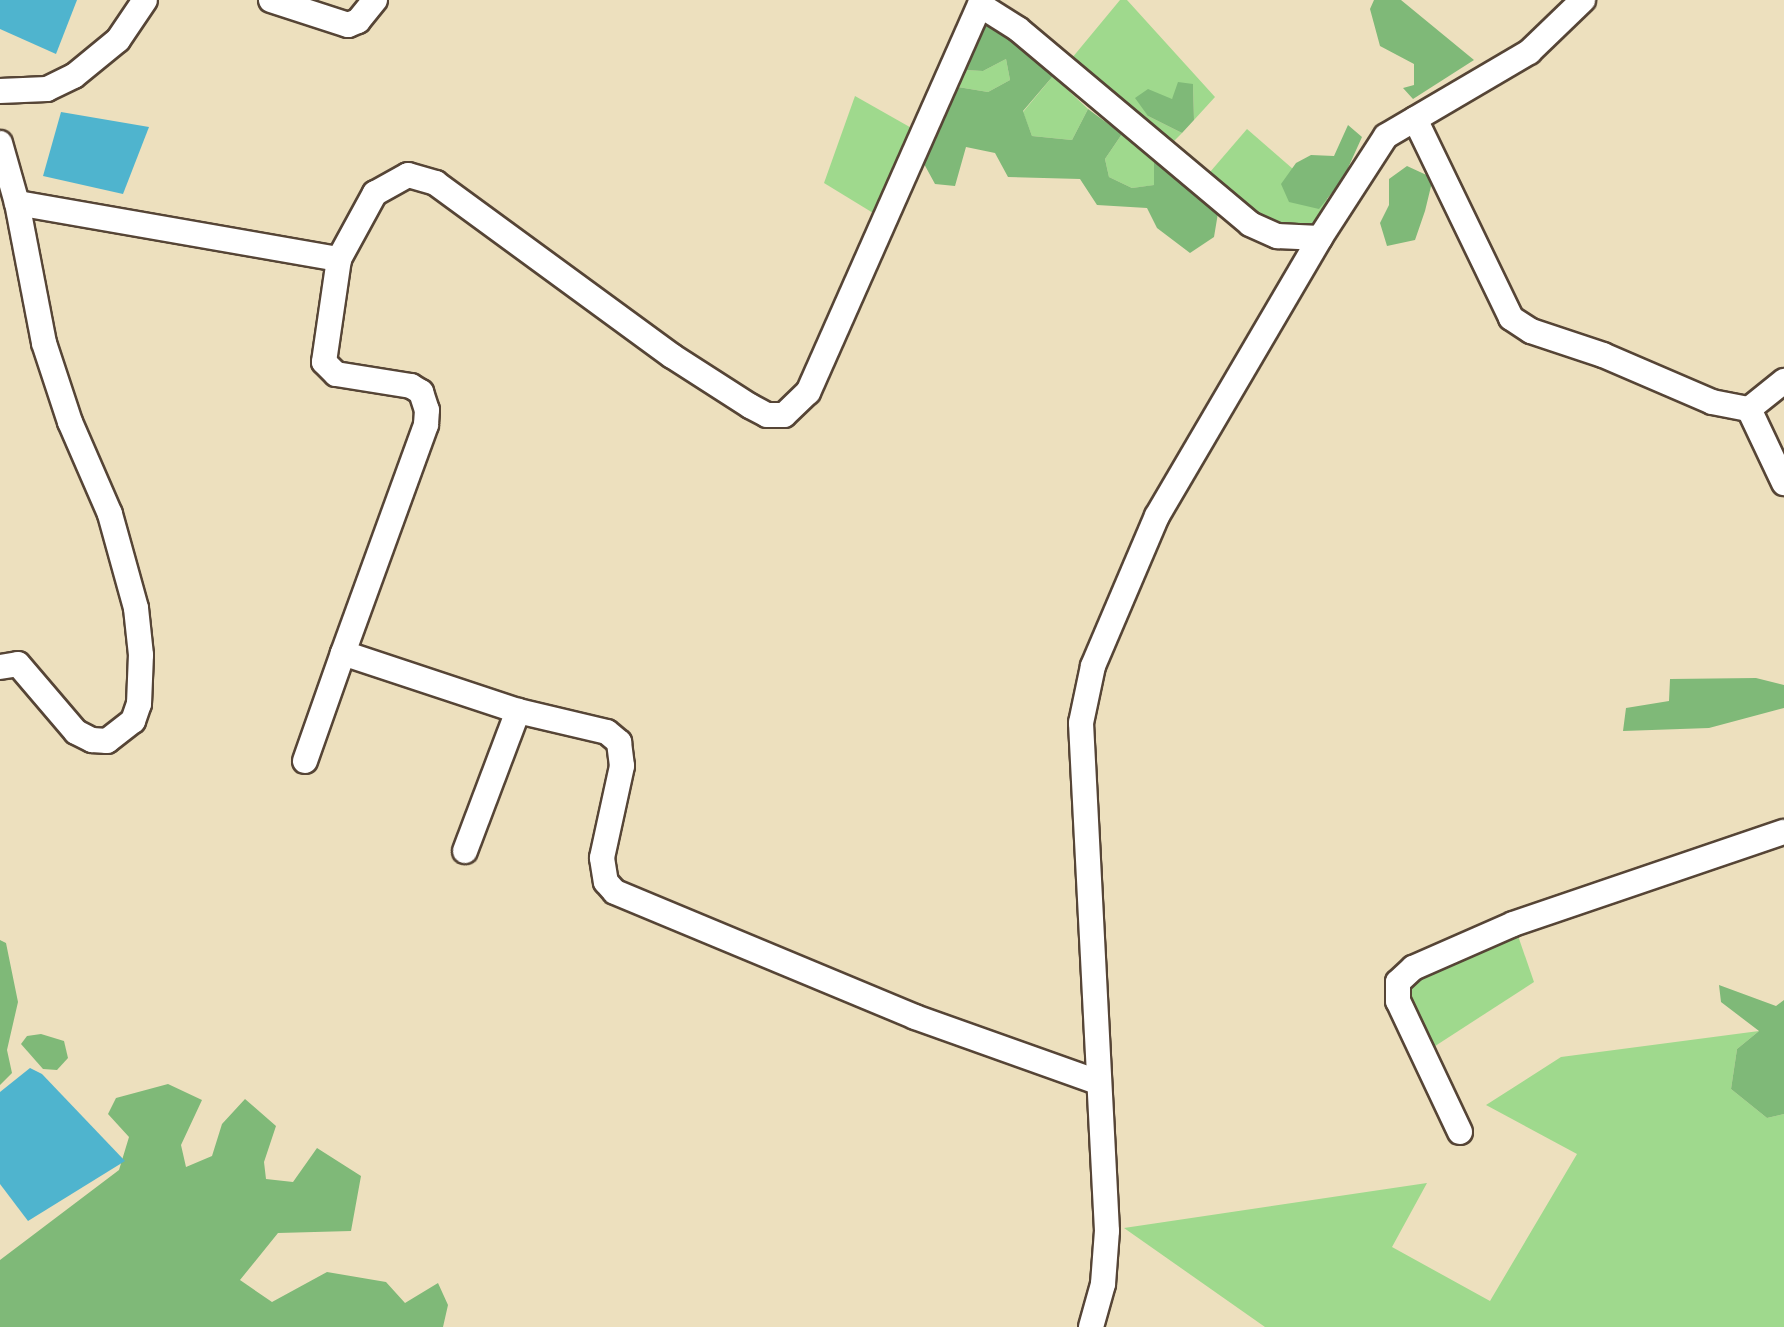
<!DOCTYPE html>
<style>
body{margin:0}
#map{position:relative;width:1784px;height:1327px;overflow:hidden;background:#ede0be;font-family:Mali,sans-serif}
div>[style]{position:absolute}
.green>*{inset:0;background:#9fd98d}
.forest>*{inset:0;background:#7fb978}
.water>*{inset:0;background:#4fb4ce}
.roads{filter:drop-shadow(2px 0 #564536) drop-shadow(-2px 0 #564536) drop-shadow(0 2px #564536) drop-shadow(0 -2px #564536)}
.minor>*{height:24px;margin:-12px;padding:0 12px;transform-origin:12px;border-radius:12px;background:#fff}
span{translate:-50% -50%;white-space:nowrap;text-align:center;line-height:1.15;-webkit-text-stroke:6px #fdfcf7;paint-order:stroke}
</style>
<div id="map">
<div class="green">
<i style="clip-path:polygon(1120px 0,1127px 0,1215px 97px,1194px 120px,1193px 84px,1148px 116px,1182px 133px,1168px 147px,1067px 64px)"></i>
<i style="clip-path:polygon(1006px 59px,1010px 80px,988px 92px,958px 87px,964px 70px,983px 71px)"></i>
<i style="clip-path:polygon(1053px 76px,1088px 109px,1072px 140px,1032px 136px,1023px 112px)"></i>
<i style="clip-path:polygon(855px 96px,915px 130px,878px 216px,824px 183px)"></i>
<i style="clip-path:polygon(1247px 129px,1332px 203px,1313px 226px,1263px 223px,1204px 179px)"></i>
<i style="clip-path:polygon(1122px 134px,1154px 162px,1155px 185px,1132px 188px,1109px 177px,1105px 159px)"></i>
<i style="clip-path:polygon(1516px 930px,1534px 982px,1429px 1050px,1406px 1000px,1416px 970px)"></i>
<i style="clip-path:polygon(1759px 1031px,1737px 1049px,1731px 1089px,1767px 1118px,1784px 1114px,1784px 1327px,1265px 1327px,1124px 1228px,1427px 1183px,1392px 1247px,1490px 1301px,1577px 1154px,1486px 1105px,1561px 1057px)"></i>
</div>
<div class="forest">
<i style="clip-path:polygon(1374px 0,1401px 0,1474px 60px,1413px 99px,1403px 88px,1414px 85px,1414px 64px,1380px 46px,1370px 9px)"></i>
<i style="clip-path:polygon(991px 22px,1010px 34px,1053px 76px,1023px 111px,1032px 136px,1072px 140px,1088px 109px,1122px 134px,1105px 159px,1109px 177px,1132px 188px,1154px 185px,1154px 162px,1218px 213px,1214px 237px,1190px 253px,1157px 228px,1147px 208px,1097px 205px,1080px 179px,1008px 177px,995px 153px,966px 147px,955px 186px,935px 184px,923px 162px,958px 87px,988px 92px,1010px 80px,1006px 59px,983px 71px,964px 70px,977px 33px)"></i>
<i style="clip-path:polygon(1178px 82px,1193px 84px,1194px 120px,1182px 133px,1148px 116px,1135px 98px,1148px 89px,1172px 99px)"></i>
<i style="clip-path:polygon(1348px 125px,1362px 137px,1343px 179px,1319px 209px,1289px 202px,1281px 184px,1296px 163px,1311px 155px,1334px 156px)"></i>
<i style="clip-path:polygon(1407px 166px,1433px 178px,1425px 211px,1415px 240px,1387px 246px,1380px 223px,1389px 205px,1389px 179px)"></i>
<i style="clip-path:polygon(1756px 678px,1784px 685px,1784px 708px,1709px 728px,1623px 731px,1626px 708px,1669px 701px,1670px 679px)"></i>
<i style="clip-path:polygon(0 940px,6px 943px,18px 1002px,7px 1050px,12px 1073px,0 1085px)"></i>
<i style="clip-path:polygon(1719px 985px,1776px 1006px,1784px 1000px,1784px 1114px,1767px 1118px,1731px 1089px,1737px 1049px,1759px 1031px,1721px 1002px)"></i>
<i style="clip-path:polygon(41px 1034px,64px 1041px,68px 1058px,57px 1070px,43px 1069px,21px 1044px,27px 1036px)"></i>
<i style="clip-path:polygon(168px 1084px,202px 1100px,181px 1145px,186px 1167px,212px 1156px,222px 1124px,245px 1099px,276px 1126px,264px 1162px,266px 1179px,293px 1182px,317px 1148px,361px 1176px,351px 1231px,278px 1233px,240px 1280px,272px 1302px,327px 1272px,386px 1282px,405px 1303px,438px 1283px,448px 1305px,443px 1327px,0 1327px,0 1260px,119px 1170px,129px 1137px,108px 1114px,116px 1098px)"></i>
</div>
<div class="water">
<i style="clip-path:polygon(0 0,77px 0,56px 54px,0 29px)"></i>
<i style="clip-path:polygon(61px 112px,149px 127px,123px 194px,43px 176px)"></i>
<i style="clip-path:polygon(30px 1068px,42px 1074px,125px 1161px,28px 1221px,0 1184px,0 1092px)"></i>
</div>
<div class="roads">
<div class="minor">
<i style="left:271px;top:0;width:81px;rotate:18deg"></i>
<i style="left:348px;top:25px;width:11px;rotate:-22deg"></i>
<i style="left:358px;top:21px;width:27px;rotate:-51deg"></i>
<i style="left:982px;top:0;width:429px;rotate:113.9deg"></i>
<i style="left:808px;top:392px;width:33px;rotate:136deg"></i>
<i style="left:784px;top:415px;width:17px;rotate:180deg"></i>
<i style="left:767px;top:415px;width:19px;rotate:-152deg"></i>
<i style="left:750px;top:406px;width:93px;rotate:-147.3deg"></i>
<i style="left:672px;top:356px;width:293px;rotate:-143.8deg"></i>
<i style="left:436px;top:183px;width:29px;rotate:-164deg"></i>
<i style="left:408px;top:175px;width:38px;rotate:151deg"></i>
<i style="left:375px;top:193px;width:75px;rotate:118.6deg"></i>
<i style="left:339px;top:259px;width:104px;rotate:98.3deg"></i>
<i style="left:324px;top:362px;width:17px;rotate:45deg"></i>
<i style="left:336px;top:374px;width:76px;rotate:9.1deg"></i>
<i style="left:411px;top:386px;width:12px;rotate:31deg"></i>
<i style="left:421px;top:392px;width:19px;rotate:72deg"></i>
<i style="left:427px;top:410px;width:15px;rotate:94deg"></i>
<i style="left:426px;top:425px;width:243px;rotate:110deg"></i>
<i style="left:343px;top:653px;width:184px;rotate:18.3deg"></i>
<i style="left:518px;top:711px;width:91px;rotate:13.3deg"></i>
<i style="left:607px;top:732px;width:16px;rotate:40deg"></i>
<i style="left:619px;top:742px;width:24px;rotate:83deg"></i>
<i style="left:622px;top:766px;width:94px;rotate:102.3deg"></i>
<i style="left:602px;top:858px;width:24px;rotate:81deg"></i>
<i style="left:606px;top:882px;width:13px;rotate:48deg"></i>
<i style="left:615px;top:892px;width:325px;rotate:22.6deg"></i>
<i style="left:915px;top:1017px;width:194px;rotate:19.6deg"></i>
<i style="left:980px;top:5px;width:45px;rotate:32.3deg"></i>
<i style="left:1018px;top:29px;width:303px;rotate:40deg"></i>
<i style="left:1250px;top:224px;width:30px;rotate:24deg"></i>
<i style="left:1277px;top:236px;width:43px;rotate:2.7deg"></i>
<i style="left:0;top:91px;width:47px;rotate:-2.4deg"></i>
<i style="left:47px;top:89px;width:30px;rotate:-26deg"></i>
<i style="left:74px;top:76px;width:57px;rotate:-39.3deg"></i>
<i style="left:118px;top:40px;width:48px;rotate:-56deg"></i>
<i style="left:1415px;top:119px;width:221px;rotate:64.2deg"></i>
<i style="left:1511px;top:318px;width:24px;rotate:33deg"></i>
<i style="left:1531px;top:331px;width:76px;rotate:18.4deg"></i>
<i style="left:1603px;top:355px;width:119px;rotate:23.3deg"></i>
<i style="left:1712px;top:402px;width:38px;rotate:11deg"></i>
<i style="left:1749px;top:409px;width:82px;rotate:64.7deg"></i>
<i style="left:0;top:143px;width:62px;rotate:74.2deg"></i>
<i style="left:17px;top:203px;width:327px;rotate:9.9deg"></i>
<i style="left:1749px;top:409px;width:45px;rotate:-38.7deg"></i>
<i style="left:0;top:667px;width:18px;rotate:-9deg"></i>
<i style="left:18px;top:664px;width:89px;rotate:49.5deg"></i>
<i style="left:76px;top:732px;width:18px;rotate:27deg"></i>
<i style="left:92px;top:740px;width:15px;rotate:4deg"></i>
<i style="left:107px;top:741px;width:33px;rotate:-38deg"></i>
<i style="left:133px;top:721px;width:18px;rotate:-71deg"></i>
<i style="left:139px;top:704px;width:49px;rotate:-87.7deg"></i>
<i style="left:141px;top:655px;width:47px;rotate:-96.1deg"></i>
<i style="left:136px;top:608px;width:98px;rotate:-105.5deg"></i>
<i style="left:110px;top:514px;width:100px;rotate:-113.5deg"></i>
<i style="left:70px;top:422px;width:83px;rotate:-108.2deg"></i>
<i style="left:44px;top:343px;width:143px;rotate:-100.9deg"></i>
<i style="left:305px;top:761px;width:114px;rotate:-70.6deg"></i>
<i style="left:465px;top:851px;width:150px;rotate:-69.3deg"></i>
<i style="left:1460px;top:1132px;width:145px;rotate:-115.3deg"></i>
<i style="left:1398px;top:1001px;width:19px;rotate:-90deg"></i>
<i style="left:1398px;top:982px;width:21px;rotate:-43deg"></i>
<i style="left:1413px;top:968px;width:109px;rotate:-23.7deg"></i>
<i style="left:1513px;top:924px;width:286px;rotate:-18.8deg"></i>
<i style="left:1091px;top:1327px;width:45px;rotate:-74.4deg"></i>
<i style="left:1103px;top:1284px;width:53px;rotate:-85.7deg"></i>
<i style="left:1107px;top:1231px;width:509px;rotate:-92.93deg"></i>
<i style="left:1081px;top:723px;width:58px;rotate:-78.1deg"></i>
<i style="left:1093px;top:666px;width:163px;rotate:-66.9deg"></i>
<i style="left:1157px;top:516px;width:322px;rotate:-59.6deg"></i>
<i style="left:1320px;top:238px;width:121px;rotate:-57.1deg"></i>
<i style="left:1386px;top:136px;width:166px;rotate:-30.4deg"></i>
<i style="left:1529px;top:52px;width:75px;rotate:-43.9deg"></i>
</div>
</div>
</div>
